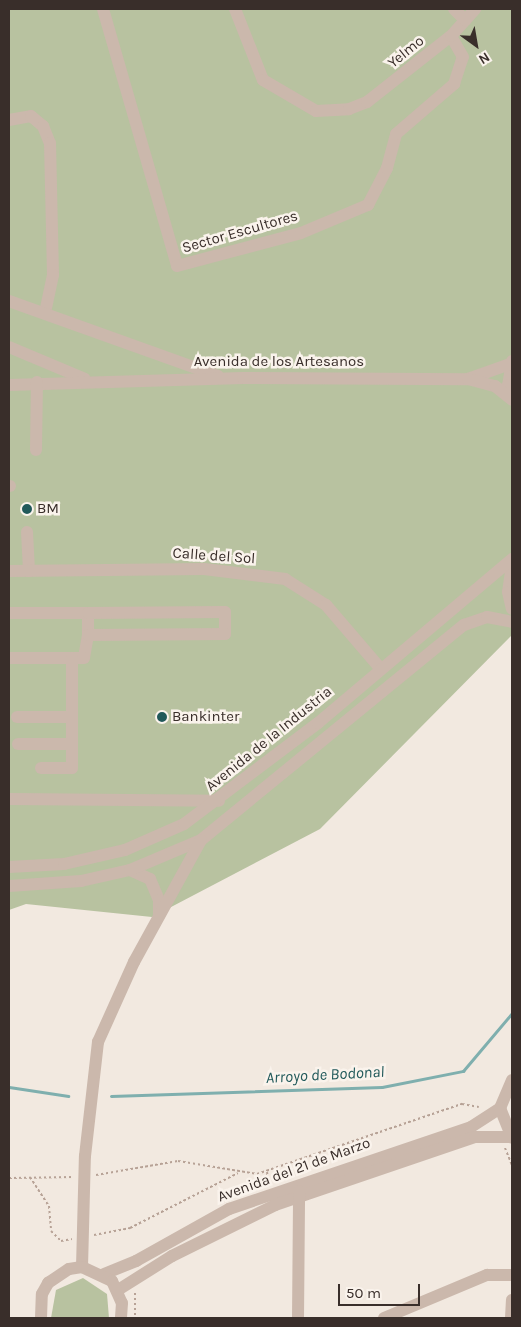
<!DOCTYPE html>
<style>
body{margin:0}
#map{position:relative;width:521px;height:1327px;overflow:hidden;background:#f2e9e0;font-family:Karla,sans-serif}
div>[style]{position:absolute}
.green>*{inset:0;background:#b8c2a0}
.stream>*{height:3px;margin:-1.5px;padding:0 1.5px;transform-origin:1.5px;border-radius:1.5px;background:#7fafae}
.path>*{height:2px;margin-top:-1px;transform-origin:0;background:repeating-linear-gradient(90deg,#b7a296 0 2.5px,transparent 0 5px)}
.minor>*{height:12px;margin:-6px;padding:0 6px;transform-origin:6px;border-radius:6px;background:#cbb8ac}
.dots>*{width:14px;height:14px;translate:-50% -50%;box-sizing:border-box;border:2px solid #faf3ec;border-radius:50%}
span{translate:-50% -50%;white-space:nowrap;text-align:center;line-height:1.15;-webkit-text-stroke:5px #faf3ec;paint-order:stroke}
.street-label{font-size:15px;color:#392e2a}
.poi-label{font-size:15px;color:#392e2a}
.left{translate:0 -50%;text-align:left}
.water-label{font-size:16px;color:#21595a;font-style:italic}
.frame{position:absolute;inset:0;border:10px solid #392e2a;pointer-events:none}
.north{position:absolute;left:451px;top:20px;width:50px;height:50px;-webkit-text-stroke:4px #faf3ec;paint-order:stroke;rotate:148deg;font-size:14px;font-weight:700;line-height:20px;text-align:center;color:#392e2a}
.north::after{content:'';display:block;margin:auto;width:18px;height:22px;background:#392e2a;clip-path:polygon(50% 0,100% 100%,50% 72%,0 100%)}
.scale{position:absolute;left:338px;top:1284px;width:82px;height:22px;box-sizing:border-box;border:2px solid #392e2a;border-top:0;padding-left:6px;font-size:15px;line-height:18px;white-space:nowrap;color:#392e2a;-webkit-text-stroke:4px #faf3ec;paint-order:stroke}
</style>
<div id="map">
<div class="green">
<i style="clip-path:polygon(9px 9px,512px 9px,512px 635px,320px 829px,152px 917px,26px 904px,9px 910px)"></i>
<i style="clip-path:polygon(83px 1278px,107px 1294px,109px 1318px,51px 1318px,56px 1290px)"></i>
</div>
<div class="stream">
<i style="left:9px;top:1087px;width:60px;rotate:8.7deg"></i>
<i style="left:111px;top:1096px;width:271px;rotate:-1.9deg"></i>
<i style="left:382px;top:1087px;width:83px;rotate:-11.2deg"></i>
<i style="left:463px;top:1071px;width:76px;rotate:-49.8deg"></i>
</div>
<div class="path">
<i style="left:505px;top:1148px;width:18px;rotate:68deg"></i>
<i style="left:267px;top:1172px;width:12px;rotate:81deg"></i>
<i style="left:96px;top:1175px;width:83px;rotate:-9.7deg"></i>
<i style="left:178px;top:1161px;width:80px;rotate:9.3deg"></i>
<i style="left:257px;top:1174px;width:217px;rotate:-18.9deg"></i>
<i style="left:462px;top:1104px;width:17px;rotate:10deg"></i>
<i style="left:30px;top:1177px;width:35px;rotate:57deg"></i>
<i style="left:49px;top:1206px;width:25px;rotate:85deg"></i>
<i style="left:51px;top:1231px;width:14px;rotate:45deg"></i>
<i style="left:61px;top:1241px;width:11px;rotate:-10deg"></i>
<i style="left:9px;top:1178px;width:65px;rotate:-0.9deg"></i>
<i style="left:94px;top:1235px;width:37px;rotate:-11deg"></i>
<i style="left:130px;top:1228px;width:121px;rotate:-27deg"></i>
<i style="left:135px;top:1293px;width:25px;rotate:90deg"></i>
</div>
<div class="minor">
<i style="left:103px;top:9px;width:267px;rotate:73.9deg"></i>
<i style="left:177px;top:266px;width:128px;rotate:-14.9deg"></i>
<i style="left:301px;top:233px;width:73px;rotate:-22.7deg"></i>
<i style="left:368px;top:205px;width:42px;rotate:-62.8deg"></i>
<i style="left:387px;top:168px;width:35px;rotate:-75deg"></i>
<i style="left:396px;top:134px;width:77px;rotate:-40.8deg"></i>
<i style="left:454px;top:84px;width:28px;rotate:-72deg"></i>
<i style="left:463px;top:57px;width:24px;rotate:-120deg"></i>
<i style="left:235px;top:9px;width:76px;rotate:68.5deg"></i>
<i style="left:263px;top:80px;width:61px;rotate:30.3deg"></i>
<i style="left:316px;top:111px;width:33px;rotate:-3deg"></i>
<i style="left:349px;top:109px;width:19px;rotate:-21deg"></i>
<i style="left:367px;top:102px;width:107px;rotate:-38.2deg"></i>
<i style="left:451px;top:36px;width:36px;rotate:-48deg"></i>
<i style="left:454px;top:9px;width:16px;rotate:45deg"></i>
<i style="left:9px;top:120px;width:22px;rotate:-10deg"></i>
<i style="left:31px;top:116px;width:16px;rotate:40deg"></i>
<i style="left:43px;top:126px;width:18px;rotate:68deg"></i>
<i style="left:50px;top:143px;width:132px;rotate:88.7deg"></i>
<i style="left:53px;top:275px;width:38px;rotate:102deg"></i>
<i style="left:9px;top:301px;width:222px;rotate:19.7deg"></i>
<i style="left:9px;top:347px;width:82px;rotate:22.8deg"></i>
<i style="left:512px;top:361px;width:24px;rotate:99deg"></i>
<i style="left:508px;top:385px;width:14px;rotate:73deg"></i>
<i style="left:468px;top:379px;width:45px;rotate:-19.7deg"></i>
<i style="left:9px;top:385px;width:234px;rotate:-1.7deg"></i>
<i style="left:243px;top:378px;width:225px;rotate:0.3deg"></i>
<i style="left:468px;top:379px;width:28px;rotate:15deg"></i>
<i style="left:495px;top:386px;width:22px;rotate:39deg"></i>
<i style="left:36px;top:450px;width:68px;rotate:-89.2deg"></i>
<i style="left:9px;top:486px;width:1px"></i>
<i style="left:27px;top:532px;width:39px;rotate:87deg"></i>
<i style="left:512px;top:564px;width:28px;rotate:98deg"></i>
<i style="left:508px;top:592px;width:17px;rotate:77deg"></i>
<i style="left:9px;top:571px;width:195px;rotate:-0.6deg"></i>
<i style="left:204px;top:569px;width:82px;rotate:7deg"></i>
<i style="left:285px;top:579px;width:49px;rotate:32.4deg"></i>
<i style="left:326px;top:605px;width:83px;rotate:49.4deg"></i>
<i style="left:9px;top:613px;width:79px"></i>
<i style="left:88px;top:613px;width:22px;rotate:90deg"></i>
<i style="left:88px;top:635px;width:23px;rotate:100deg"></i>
<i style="left:84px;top:658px;width:75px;rotate:180deg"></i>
<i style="left:88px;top:613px;width:137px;rotate:-0.4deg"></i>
<i style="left:225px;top:612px;width:22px;rotate:90deg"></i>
<i style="left:225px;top:634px;width:137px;rotate:179.6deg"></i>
<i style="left:17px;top:717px;width:55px"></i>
<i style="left:18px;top:744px;width:54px"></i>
<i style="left:41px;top:768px;width:31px"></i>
<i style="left:72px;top:768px;width:110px;rotate:-90deg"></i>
<i style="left:9px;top:799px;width:210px;rotate:0.5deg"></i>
<i style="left:9px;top:867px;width:55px;rotate:-3.1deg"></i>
<i style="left:64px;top:864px;width:63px;rotate:-12.9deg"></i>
<i style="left:125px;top:850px;width:64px;rotate:-23.8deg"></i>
<i style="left:184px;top:824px;width:168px;rotate:-37deg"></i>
<i style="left:318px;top:723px;width:254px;rotate:-40.2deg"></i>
<i style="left:130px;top:870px;width:22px;rotate:24deg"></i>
<i style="left:150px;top:879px;width:23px;rotate:67deg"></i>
<i style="left:159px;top:900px;width:14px;rotate:90deg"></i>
<i style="left:9px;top:886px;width:72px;rotate:-4deg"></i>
<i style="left:81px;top:881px;width:50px;rotate:-12.7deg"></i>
<i style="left:130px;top:870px;width:77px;rotate:-22.9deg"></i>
<i style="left:201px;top:840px;width:340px;rotate:-39.3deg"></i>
<i style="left:464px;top:625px;width:24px;rotate:-19deg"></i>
<i style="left:487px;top:617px;width:25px;rotate:11deg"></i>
<i style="left:512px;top:1080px;width:30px;rotate:113deg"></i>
<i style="left:500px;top:1108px;width:32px;rotate:68deg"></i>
<i style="left:82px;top:1267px;width:111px;rotate:-88.5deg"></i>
<i style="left:85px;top:1156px;width:115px;rotate:-83.5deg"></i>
<i style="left:98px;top:1042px;width:88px;rotate:-65.8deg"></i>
<i style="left:134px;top:962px;width:139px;rotate:-61.2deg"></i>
<i style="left:104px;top:1274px;width:35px;rotate:-22deg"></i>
<i style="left:136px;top:1261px;width:107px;rotate:-29.2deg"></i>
<i style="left:229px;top:1209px;width:256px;rotate:-18.7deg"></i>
<i style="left:471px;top:1127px;width:35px;rotate:-33deg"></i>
<i style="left:118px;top:1290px;width:64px;rotate:-32.2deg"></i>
<i style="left:172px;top:1256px;width:115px;rotate:-26.3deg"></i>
<i style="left:275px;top:1205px;width:211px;rotate:-18.8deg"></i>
<i style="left:475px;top:1137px;width:35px"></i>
<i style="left:41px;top:1318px;width:24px;rotate:-88deg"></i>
<i style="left:42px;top:1294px;width:13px;rotate:-61deg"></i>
<i style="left:48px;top:1283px;width:25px;rotate:-34deg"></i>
<i style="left:69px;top:1269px;width:13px;rotate:-9deg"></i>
<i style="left:82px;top:1267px;width:33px;rotate:25deg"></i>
<i style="left:112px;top:1281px;width:24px;rotate:66deg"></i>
<i style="left:122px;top:1303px;width:15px;rotate:94deg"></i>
<i style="left:298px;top:1318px;width:127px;rotate:-89.5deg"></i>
<i style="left:384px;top:1318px;width:112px;rotate:-22.7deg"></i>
<i style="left:487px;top:1275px;width:25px"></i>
<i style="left:511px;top:1318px;width:18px;rotate:-87deg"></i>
</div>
<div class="dots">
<i style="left:27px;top:509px;background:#21595a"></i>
<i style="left:162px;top:717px;background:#21595a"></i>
</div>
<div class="street-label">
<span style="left:406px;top:52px;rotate:-39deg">Yelmo</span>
<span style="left:240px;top:232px;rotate:-16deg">Sector Escultores</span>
<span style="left:279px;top:362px">Avenida de los Artesanos</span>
<span style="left:214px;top:556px;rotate:4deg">Calle del Sol</span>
<span style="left:269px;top:739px;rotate:-39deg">Avenida de la Industria</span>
<span style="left:294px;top:1170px;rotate:-20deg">Avenida del 21 de Marzo</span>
</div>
<div class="poi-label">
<span class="left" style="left:37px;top:509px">BM</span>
<span class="left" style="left:172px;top:717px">Bankinter</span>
</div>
<div class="water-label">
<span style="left:325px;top:1075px;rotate:-3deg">Arroyo de Bodonal</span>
</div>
<div class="frame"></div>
<div class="north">N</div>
<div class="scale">50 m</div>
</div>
